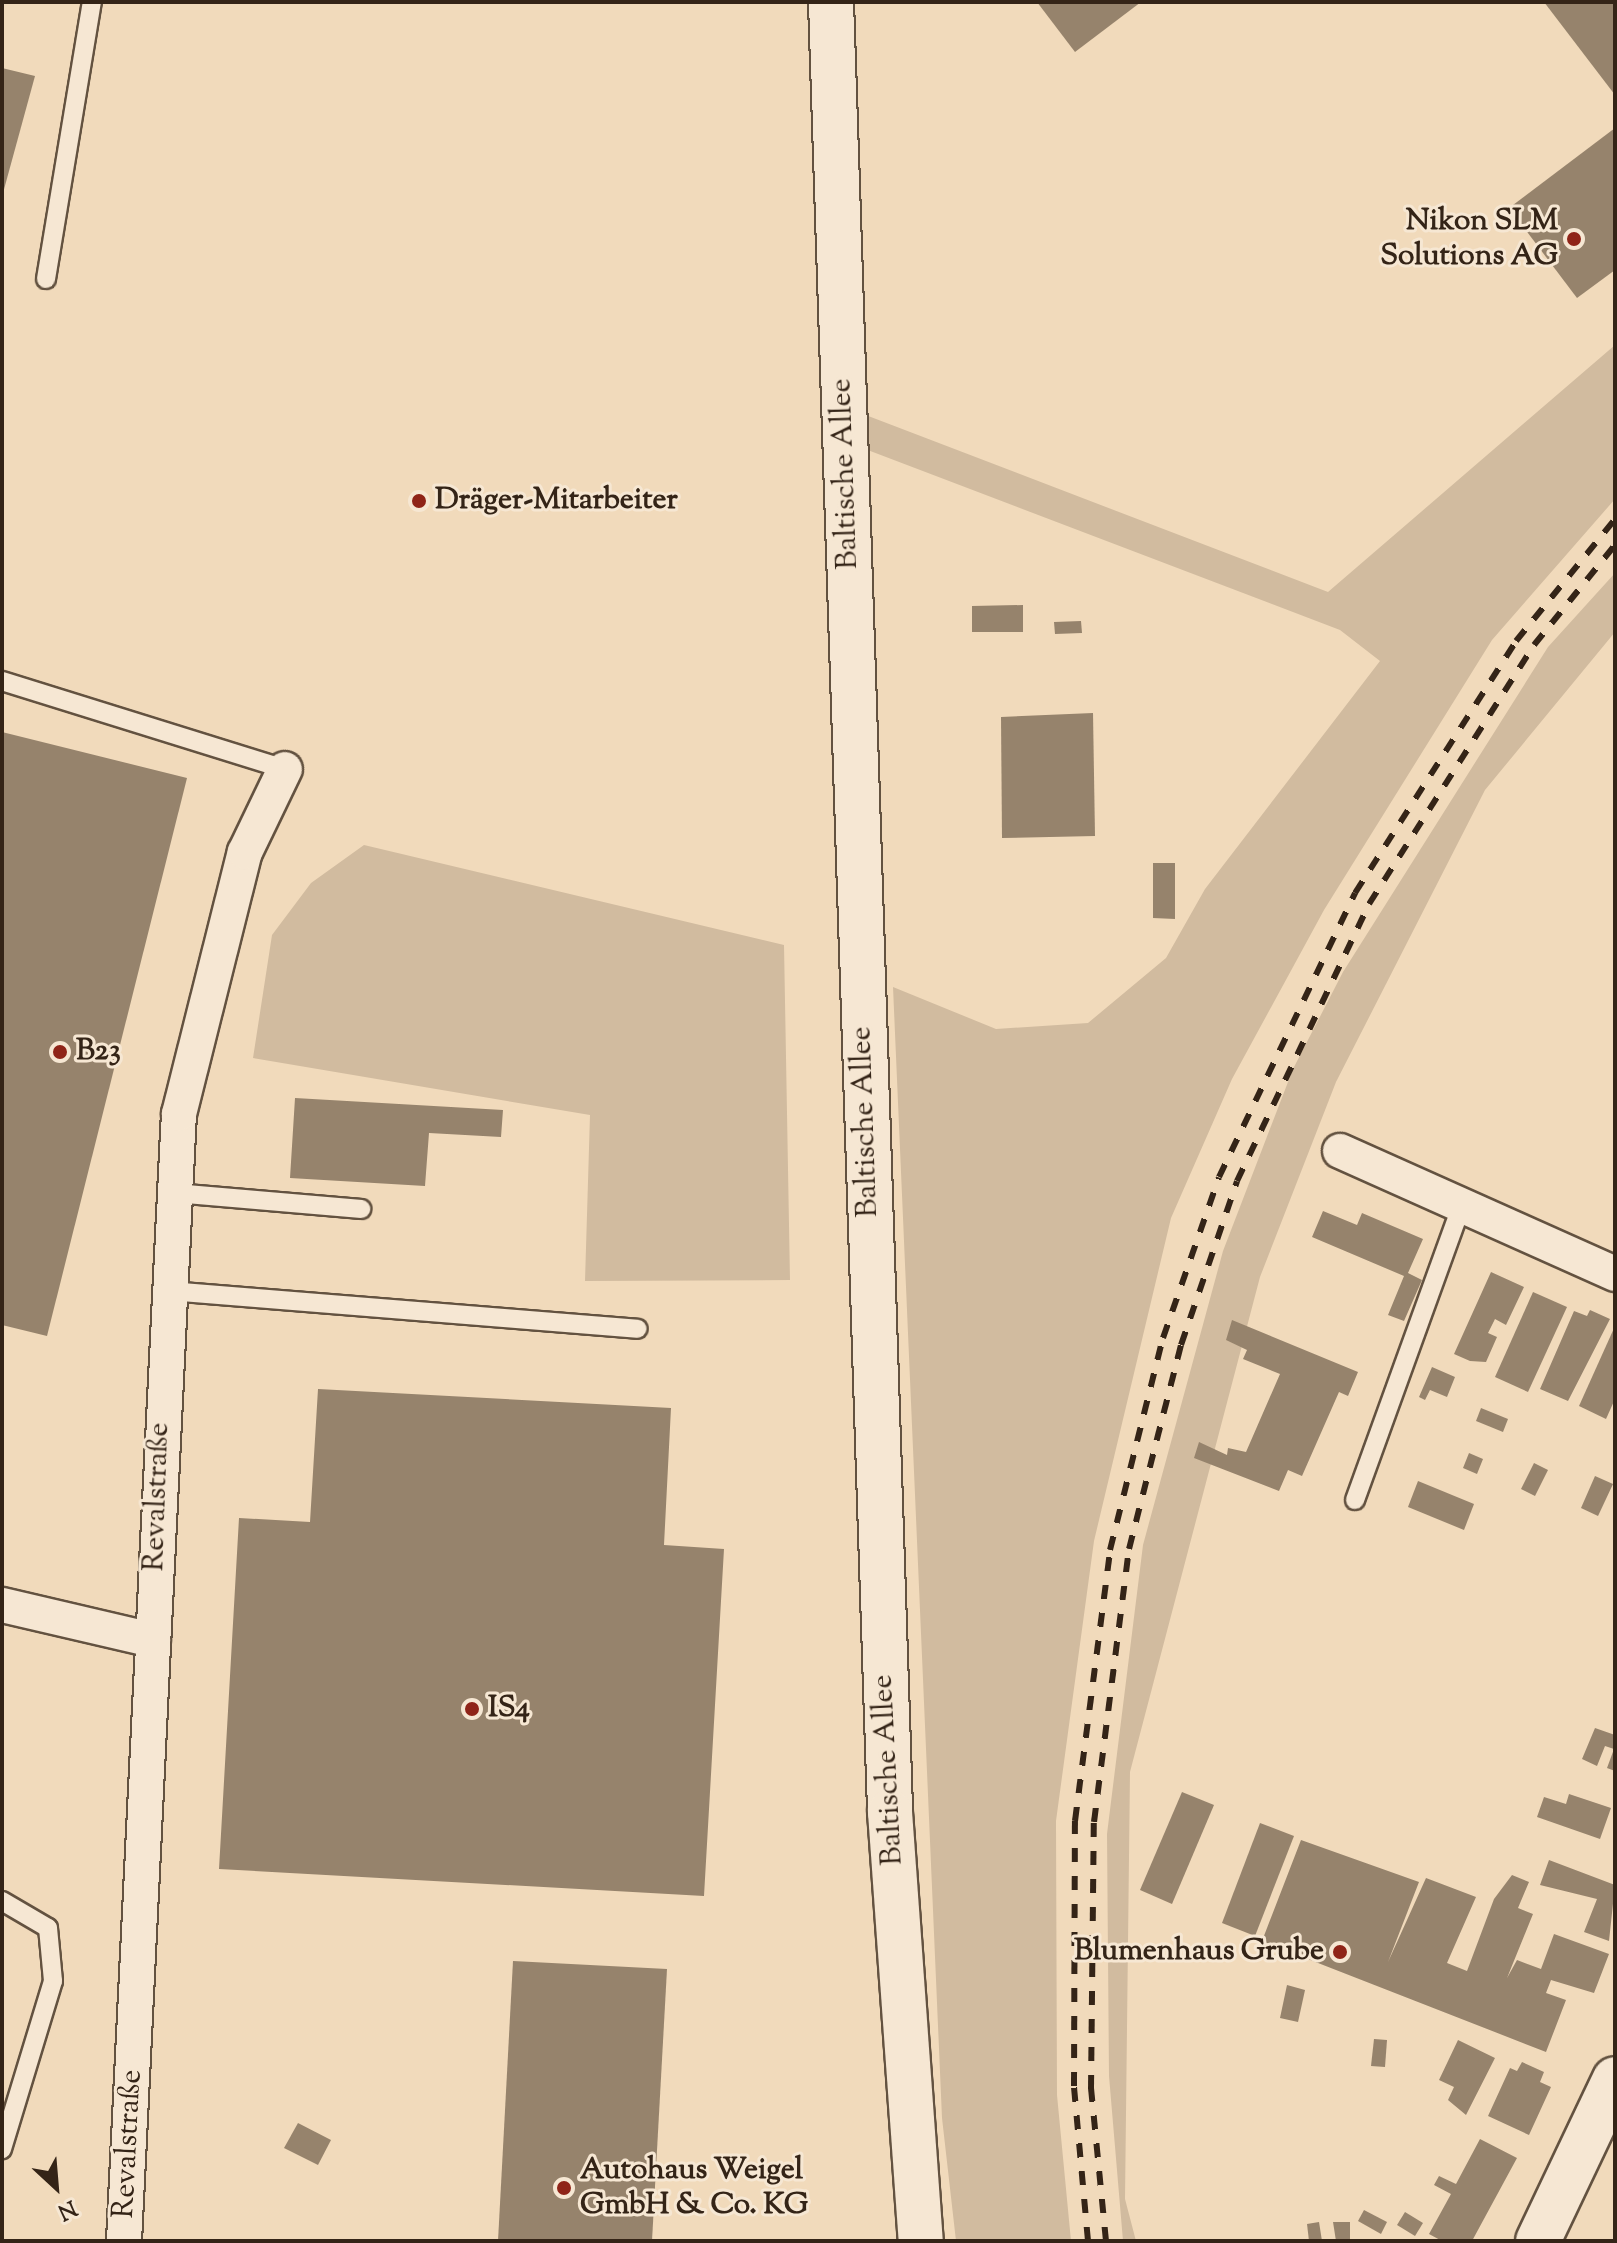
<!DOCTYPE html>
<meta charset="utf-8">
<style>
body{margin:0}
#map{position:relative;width:1617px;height:2243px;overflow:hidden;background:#f1dabb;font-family:"Sorts Mill Goudy",serif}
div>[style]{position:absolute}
.green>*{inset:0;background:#d1bb9f}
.building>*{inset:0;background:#96836c}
.roads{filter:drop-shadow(2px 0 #635240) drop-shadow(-2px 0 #635240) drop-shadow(0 2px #635240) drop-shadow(0 -2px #635240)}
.lane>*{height:18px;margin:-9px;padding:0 9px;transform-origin:9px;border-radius:9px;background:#f6e7d3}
.street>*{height:34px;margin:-17px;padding:0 17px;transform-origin:17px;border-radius:17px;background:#f6e7d3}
.secondary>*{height:44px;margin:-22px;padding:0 22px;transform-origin:22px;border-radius:22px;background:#f6e7d3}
.rail>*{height:6px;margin-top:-3px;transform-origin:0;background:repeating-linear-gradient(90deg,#342417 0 14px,transparent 0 28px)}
.dots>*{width:22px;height:22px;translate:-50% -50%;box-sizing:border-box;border:4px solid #f6e7d3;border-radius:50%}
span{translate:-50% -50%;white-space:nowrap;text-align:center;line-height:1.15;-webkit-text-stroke:6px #f6e7d3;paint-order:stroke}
.poi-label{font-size:30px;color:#342417;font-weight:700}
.right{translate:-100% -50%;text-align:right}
.left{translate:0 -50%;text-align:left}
.street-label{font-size:30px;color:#342417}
.frame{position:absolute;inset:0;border:4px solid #342417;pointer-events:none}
.north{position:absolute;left:16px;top:2147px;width:80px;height:80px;-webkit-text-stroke:6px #f6e7d3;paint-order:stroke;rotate:154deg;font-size:22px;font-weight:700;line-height:32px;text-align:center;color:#342417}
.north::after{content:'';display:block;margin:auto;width:28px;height:36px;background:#342417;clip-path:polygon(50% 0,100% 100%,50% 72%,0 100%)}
</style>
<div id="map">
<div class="green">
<i style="clip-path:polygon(1615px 345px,1615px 499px,1492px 640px,1324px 910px,1232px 1079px,1171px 1218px,1094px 1541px,1056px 1821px,1057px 2095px,1071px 2241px,956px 2241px,942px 2118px,893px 987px,996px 1029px,1088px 1023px,1166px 958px,1205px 889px,1380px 661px,1340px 630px,865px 449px,863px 414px,1328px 592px)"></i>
<i style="clip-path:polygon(1615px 573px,1615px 632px,1485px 790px,1336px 1082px,1260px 1277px,1130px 1772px,1125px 2199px,1136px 2241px,1123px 2241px,1109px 2076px,1107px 1834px,1143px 1545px,1223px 1251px,1293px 1069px,1343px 972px,1548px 647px)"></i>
<i style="clip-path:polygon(364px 845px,784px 945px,790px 1280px,585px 1281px,590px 1115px,253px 1058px,272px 935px,311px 883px)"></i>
</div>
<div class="building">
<i style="clip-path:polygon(1037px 2px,1141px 2px,1075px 52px)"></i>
<i style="clip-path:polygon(1544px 2px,1615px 2px,1615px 95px)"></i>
<i style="clip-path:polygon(2px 68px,35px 76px,3px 193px,2px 193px)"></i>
<i style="clip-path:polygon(1615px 128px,1615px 270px,1577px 298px,1509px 208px)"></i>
<i style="clip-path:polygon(1023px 605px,1023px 632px,972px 632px,972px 606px)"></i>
<i style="clip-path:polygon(1081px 621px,1082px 633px,1055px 634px,1054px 622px)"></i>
<i style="clip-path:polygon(1093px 713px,1095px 836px,1002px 838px,1001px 717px)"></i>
<i style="clip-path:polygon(2px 732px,187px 778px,47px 1336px,2px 1325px)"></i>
<i style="clip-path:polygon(1153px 863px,1175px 863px,1175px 919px,1153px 918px)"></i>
<i style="clip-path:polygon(295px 1098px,503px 1110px,501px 1137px,429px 1133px,425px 1186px,290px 1178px)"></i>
<i style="clip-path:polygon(1323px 1211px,1357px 1225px,1362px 1213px,1423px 1239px,1408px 1273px,1422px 1280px,1404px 1321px,1388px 1315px,1404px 1276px,1312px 1237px)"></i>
<i style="clip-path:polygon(1491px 1272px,1524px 1287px,1506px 1325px,1495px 1319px,1488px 1333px,1497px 1337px,1486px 1362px,1470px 1361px,1454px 1354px)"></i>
<i style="clip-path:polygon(1533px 1292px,1567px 1307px,1528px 1392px,1495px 1377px)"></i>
<i style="clip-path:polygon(1590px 1310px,1610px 1319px,1568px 1401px,1540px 1389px,1574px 1311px,1587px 1316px)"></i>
<i style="clip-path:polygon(1232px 1320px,1358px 1372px,1348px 1396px,1339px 1392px,1302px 1476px,1288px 1470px,1279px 1491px,1194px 1458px,1199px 1442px,1227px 1455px,1228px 1448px,1246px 1452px,1280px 1374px,1243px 1359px,1247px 1350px,1226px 1340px)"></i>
<i style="clip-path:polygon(1615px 1326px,1615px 1399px,1606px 1419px,1579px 1406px)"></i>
<i style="clip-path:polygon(1432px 1367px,1455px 1377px,1447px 1397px,1430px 1390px,1425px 1400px,1419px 1397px)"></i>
<i style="clip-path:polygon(318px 1389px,671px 1408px,664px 1545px,724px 1549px,704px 1896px,219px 1869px,239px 1518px,310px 1522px)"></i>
<i style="clip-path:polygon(1481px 1408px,1508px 1419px,1503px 1432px,1476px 1421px)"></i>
<i style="clip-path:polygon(1469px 1453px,1483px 1459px,1477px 1474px,1463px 1468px)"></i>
<i style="clip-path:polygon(1534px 1463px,1548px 1470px,1535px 1496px,1521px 1489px)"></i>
<i style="clip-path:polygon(1595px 1476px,1613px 1484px,1598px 1516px,1581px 1508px)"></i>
<i style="clip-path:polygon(1418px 1481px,1474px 1504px,1464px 1530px,1408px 1507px)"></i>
<i style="clip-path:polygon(1595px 1728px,1615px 1735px,1615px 1771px,1607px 1768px,1614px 1749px,1605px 1746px,1597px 1766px,1582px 1759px)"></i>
<i style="clip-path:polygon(1182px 1792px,1214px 1805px,1172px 1904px,1140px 1890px)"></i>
<i style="clip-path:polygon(1569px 1794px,1611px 1808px,1600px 1839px,1537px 1817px,1544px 1797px,1566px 1804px)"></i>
<i style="clip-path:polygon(1260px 1823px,1294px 1836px,1255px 1936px,1222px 1923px)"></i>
<i style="clip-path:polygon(1301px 1840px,1419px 1882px,1388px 1962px,1426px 1878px,1476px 1897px,1447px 1963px,1467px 1971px,1494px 1899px,1512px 1875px,1529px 1882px,1518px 1908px,1533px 1914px,1507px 1978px,1517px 1960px,1541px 1969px,1554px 1934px,1609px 1954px,1594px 1993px,1551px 1980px,1546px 1993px,1566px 2000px,1546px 2052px,1262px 1941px)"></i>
<i style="clip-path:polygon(1549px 1860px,1615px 1885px,1609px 1941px,1584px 1932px,1597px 1899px,1540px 1885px)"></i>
<i style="clip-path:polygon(513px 1961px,667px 1969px,652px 2241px,498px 2241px)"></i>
<i style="clip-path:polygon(1287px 1985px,1305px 1990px,1298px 2022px,1280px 2018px)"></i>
<i style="clip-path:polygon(1374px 2039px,1387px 2040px,1385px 2067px,1371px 2066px)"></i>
<i style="clip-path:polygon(1458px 2040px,1495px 2058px,1466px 2115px,1448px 2100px,1454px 2087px,1439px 2080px)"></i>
<i style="clip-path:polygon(1522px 2062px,1544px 2072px,1540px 2082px,1551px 2087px,1529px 2135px,1488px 2116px,1510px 2068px,1517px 2071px)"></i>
<i style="clip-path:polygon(298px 2123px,331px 2140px,318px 2165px,284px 2148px)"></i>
<i style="clip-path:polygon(1480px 2139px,1517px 2158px,1472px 2241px,1442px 2241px,1429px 2234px,1451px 2194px,1434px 2185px,1439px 2176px,1456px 2184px)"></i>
<i style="clip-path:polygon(1364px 2210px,1387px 2222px,1381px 2234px,1358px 2221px)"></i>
<i style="clip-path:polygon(1405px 2212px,1423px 2223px,1415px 2236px,1397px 2225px)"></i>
<i style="clip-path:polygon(1319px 2222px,1322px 2241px,1309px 2241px,1307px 2224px)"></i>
<i style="clip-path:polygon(1333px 2222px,1350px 2222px,1350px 2241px,1336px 2241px)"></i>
</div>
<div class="roads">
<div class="lane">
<i style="left:46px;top:279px;width:281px;rotate:-80.6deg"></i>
<i style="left:2px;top:681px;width:296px;rotate:17.3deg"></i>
<i style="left:175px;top:1193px;width:187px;rotate:4.9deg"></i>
<i style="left:169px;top:1291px;width:470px;rotate:4.6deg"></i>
<i style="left:1355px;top:1500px;width:318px;rotate:-70.1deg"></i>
<i style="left:2px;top:1901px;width:53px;rotate:30.4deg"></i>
<i style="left:48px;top:1928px;width:53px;rotate:84.6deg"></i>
<i style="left:53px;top:1981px;width:176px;rotate:106.9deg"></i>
</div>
<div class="street">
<i style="left:1340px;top:1151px;width:301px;rotate:24.1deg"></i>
<i style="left:2px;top:1605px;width:155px;rotate:13.1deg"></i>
<i style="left:124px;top:2241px;width:1128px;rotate:-87.21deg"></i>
<i style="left:179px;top:1114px;width:270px;rotate:-75.9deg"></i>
<i style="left:245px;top:852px;width:92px;rotate:-64.3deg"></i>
</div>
<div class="secondary">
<i style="left:831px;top:2px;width:1811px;rotate:88.13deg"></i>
<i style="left:890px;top:1812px;width:430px;rotate:85.9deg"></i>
<i style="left:1538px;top:2241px;width:179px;rotate:-64.6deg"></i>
</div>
</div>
<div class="rail">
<i style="left:1088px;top:2241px;width:156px;rotate:-95.2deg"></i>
<i style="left:1074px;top:2086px;width:265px;rotate:-89.8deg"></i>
<i style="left:1075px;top:1821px;width:273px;rotate:-82.6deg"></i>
<i style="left:1110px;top:1550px;width:219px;rotate:-76deg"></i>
<i style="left:1163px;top:1338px;width:170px;rotate:-70.8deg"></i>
<i style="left:1219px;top:1177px;width:315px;rotate:-64.4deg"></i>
<i style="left:1355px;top:893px;width:299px;rotate:-57.4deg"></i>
<i style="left:1516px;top:641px;width:157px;rotate:-50.9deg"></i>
<i style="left:1106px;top:2241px;width:153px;rotate:-95.6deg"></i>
<i style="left:1091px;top:2089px;width:267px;rotate:-89.4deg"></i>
<i style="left:1094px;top:1822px;width:275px;rotate:-82.7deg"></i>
<i style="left:1129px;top:1549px;width:211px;rotate:-75.7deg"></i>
<i style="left:1181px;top:1345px;width:173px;rotate:-71.1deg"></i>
<i style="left:1237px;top:1181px;width:307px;rotate:-64.5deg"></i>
<i style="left:1369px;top:904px;width:307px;rotate:-57.5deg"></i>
<i style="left:1534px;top:645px;width:129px;rotate:-51deg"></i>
</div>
<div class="dots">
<i style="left:1574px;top:239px;background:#8f2418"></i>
<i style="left:419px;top:501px;background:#8f2418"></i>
<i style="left:60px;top:1052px;background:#8f2418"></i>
<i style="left:472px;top:1709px;background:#8f2418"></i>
<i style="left:1340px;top:1952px;background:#8f2418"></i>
<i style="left:564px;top:2188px;background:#8f2418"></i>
</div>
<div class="poi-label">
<span class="right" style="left:1558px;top:239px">Nikon SLM<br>Solutions AG</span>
<span class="left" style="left:435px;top:501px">Dräger-Mitarbeiter</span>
<span class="left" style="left:76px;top:1052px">B23</span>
<span class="left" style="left:488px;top:1709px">IS4</span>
<span class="right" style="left:1324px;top:1952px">Blumenhaus Grube</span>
<span class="left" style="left:580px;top:2188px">Autohaus Weigel<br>GmbH &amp; Co. KG</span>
</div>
<div class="street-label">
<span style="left:846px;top:474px;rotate:-92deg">Baltische Allee</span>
<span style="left:866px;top:1122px;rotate:-92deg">Baltische Allee</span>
<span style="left:158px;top:1497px;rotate:-88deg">Revalstraße</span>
<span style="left:889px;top:1770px;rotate:-93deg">Baltische Allee</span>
<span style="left:129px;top:2144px;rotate:-87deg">Revalstraße</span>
</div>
<div class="frame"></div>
<div class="north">N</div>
</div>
